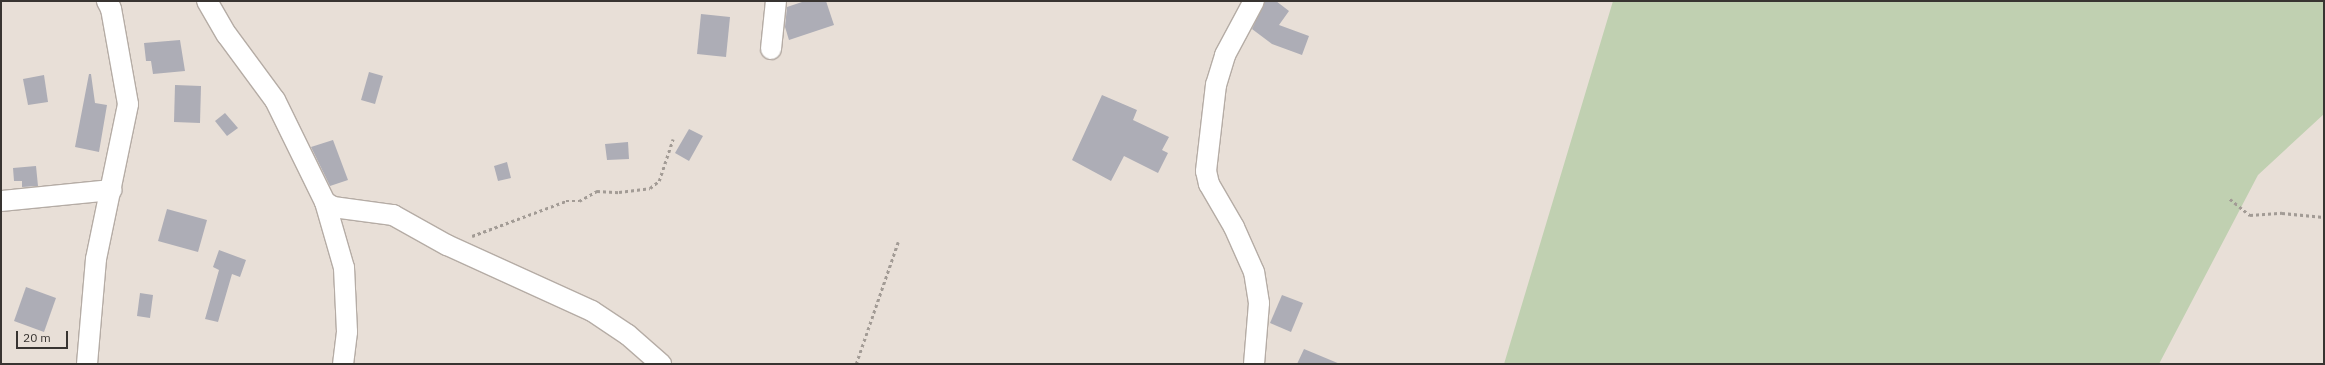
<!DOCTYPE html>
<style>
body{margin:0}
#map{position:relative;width:2325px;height:365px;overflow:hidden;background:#e8dfd7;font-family:"IBM Plex Sans",sans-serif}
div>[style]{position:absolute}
.green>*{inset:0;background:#c0d0b1}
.building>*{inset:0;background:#adadb6}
.path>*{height:2.5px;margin-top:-1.25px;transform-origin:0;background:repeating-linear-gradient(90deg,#a29b95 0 3px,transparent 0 6px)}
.roads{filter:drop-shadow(1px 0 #b5aca5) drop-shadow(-1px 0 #b5aca5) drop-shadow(0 1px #b5aca5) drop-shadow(0 -1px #b5aca5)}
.minor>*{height:20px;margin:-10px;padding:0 10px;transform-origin:10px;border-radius:10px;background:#fff}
span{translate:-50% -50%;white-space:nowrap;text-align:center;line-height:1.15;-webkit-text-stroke:3px #e8dfd7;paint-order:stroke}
.frame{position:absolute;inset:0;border:2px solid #383431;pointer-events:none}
.scale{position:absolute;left:16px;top:331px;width:52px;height:18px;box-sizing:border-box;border:2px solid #383431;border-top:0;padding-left:5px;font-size:12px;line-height:14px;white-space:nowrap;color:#383431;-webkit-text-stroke:3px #e8dfd7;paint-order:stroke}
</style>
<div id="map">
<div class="green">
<i style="clip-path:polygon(1613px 1px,2324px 1px,2324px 114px,2258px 175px,2159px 364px,1504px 364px)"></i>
</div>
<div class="building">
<i style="clip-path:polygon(805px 1px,826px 1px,834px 25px,789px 40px,785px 27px,787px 7px)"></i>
<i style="clip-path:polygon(1265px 1px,1276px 1px,1289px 11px,1279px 25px,1309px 36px,1302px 55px,1272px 44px,1252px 29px)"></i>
<i style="clip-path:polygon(701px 14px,730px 17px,726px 57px,697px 54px)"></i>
<i style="clip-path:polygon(180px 40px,185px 71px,153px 74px,151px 61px,146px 61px,144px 43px)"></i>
<i style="clip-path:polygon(369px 72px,383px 76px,375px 104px,361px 100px)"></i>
<i style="clip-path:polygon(89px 74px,91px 74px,95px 103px,107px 105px,99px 152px,75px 147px)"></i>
<i style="clip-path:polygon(44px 75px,48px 102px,28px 105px,23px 79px)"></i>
<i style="clip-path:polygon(175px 85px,201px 86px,200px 123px,174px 122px)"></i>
<i style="clip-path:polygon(1102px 95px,1137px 110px,1133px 120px,1169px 137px,1162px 150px,1168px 153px,1158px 173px,1124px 156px,1111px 181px,1072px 160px)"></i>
<i style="clip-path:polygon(225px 113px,238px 128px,227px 136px,215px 121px)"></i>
<i style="clip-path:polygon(689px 129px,703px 136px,689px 161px,675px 153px)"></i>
<i style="clip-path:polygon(333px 140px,348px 180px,330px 186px,311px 147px)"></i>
<i style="clip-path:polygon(628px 142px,629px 159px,607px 160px,605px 144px)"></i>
<i style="clip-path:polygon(507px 162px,511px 178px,498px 181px,494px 166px)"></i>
<i style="clip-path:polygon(36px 166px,38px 186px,22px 187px,22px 181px,14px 181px,13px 168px)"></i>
<i style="clip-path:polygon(167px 209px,207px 220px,198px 252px,158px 241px)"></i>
<i style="clip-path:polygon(219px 250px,246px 260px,240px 277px,232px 274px,218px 322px,205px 319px,219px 270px,213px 267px)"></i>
<i style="clip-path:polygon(26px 287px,56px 298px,44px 332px,14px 321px)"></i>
<i style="clip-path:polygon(140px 293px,153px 295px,150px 318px,137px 316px)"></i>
<i style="clip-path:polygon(1282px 295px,1303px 303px,1291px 332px,1270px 323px)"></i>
<i style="clip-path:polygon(1304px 349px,1340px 364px,1297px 364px)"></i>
</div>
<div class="path">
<i style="left:2230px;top:199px;width:26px;rotate:39deg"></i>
<i style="left:2250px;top:215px;width:32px;rotate:-4deg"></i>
<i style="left:2282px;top:213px;width:42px;rotate:5.4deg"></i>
<i style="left:472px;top:236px;width:100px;rotate:-20.4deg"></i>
<i style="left:566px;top:201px;width:13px"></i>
<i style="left:579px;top:201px;width:21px;rotate:-29deg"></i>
<i style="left:597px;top:191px;width:22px;rotate:3deg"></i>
<i style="left:619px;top:192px;width:31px;rotate:-7deg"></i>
<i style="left:650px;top:188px;width:11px;rotate:-38deg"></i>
<i style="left:659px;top:181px;width:44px;rotate:-71.6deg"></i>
<i style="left:856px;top:364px;width:129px;rotate:-71deg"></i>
</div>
<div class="roads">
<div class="minor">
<i style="left:207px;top:1px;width:39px;rotate:60deg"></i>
<i style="left:227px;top:35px;width:81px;rotate:53.6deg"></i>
<i style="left:275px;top:100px;width:114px;rotate:63.9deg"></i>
<i style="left:325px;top:202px;width:9px;rotate:32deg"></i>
<i style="left:333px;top:207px;width:61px;rotate:7.6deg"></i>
<i style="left:393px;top:215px;width:62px;rotate:29.1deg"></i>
<i style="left:447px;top:245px;width:159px;rotate:24.5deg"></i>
<i style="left:592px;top:311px;width:43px;rotate:33.7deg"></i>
<i style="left:628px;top:335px;width:44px;rotate:41.3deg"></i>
<i style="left:771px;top:49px;width:48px;rotate:-84.1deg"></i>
<i style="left:1px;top:201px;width:111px;rotate:-5.7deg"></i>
<i style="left:325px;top:202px;width:69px;rotate:73.9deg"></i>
<i style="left:344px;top:268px;width:64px;rotate:87.3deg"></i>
<i style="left:347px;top:332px;width:32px;rotate:97deg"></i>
<i style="left:87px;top:364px;width:105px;rotate:-85.1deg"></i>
<i style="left:96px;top:259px;width:158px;rotate:-78.3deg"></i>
<i style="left:128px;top:104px;width:97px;rotate:-100.1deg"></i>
<i style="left:111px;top:9px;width:9px;rotate:-117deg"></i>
<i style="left:1254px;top:364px;width:61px;rotate:-85.3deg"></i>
<i style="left:1259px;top:303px;width:31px;rotate:-99deg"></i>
<i style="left:1254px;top:272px;width:49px;rotate:-114deg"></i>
<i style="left:1234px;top:227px;width:50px;rotate:-120.2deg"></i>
<i style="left:1209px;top:184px;width:13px;rotate:-103deg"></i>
<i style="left:1206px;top:171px;width:87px;rotate:-83.4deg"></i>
<i style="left:1216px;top:85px;width:31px;rotate:-73deg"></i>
<i style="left:1225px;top:55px;width:61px;rotate:-61.8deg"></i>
</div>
</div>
<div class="frame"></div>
<div class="scale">20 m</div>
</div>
